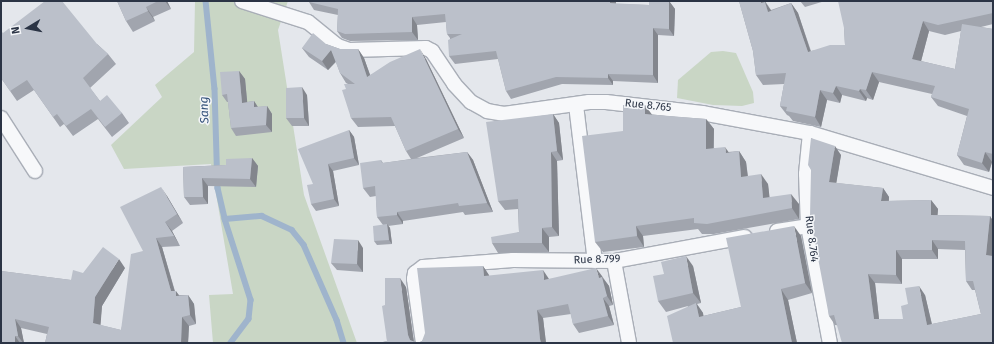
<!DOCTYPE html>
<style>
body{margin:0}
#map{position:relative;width:994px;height:344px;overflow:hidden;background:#e4e7ec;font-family:"Fira Sans",sans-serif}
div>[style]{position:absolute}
.green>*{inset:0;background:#c9d6c5}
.stream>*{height:5.5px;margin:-2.75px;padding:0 2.75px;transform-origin:2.75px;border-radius:2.75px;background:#9fb4cc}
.roads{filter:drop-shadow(1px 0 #a9aeb7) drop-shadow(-1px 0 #a9aeb7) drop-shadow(0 1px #a9aeb7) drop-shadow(0 -1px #a9aeb7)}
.street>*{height:14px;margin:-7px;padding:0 7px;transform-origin:7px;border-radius:7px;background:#f7f8fa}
.wall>*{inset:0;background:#a1a5ae}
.shaded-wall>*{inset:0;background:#83868d}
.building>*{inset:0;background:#bbc0ca}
span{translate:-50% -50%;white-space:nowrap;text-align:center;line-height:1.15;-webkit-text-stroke:3px #f4f6f9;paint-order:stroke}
.street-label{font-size:11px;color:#2b3445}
.water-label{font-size:12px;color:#34527a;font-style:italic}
.frame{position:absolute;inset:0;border:2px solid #2b3445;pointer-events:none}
.north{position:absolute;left:8px;top:8px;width:40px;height:40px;-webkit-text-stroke:3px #f4f6f9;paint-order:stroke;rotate:260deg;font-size:11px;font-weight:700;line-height:16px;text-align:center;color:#2b3445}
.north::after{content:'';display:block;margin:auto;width:14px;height:18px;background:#2b3445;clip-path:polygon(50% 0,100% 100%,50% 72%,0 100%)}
</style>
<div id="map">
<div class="green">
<i style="clip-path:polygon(195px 1px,288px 1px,278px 30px,304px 195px,357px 343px,213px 343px,209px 295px,233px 294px,211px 164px,124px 169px,111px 145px,162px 97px,155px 85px,194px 52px)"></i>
<i style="clip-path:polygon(723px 51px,736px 53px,753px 92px,754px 103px,742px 106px,713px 105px,677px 98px,678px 80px,711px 52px)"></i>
</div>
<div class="stream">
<i style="left:206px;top:1px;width:88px;rotate:84.2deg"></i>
<i style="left:215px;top:89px;width:99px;rotate:88.3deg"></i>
<i style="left:218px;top:188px;width:32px;rotate:77deg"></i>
<i style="left:225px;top:219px;width:85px;rotate:72.2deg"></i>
<i style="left:251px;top:300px;width:19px;rotate:96deg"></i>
<i style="left:249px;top:319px;width:30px;rotate:127deg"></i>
<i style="left:225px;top:219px;width:37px;rotate:-5deg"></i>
<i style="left:262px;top:216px;width:33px;rotate:25deg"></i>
<i style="left:292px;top:230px;width:19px;rotate:51deg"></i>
<i style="left:304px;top:245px;width:82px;rotate:66.3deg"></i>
<i style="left:337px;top:320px;width:24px;rotate:73deg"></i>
</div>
<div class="roads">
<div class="street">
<i style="left:242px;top:1px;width:69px;rotate:17.7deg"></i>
<i style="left:308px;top:22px;width:38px;rotate:39deg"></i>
<i style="left:338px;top:46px;width:12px;rotate:20deg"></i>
<i style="left:349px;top:50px;width:77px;rotate:-1.5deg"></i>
<i style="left:426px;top:48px;width:7px;rotate:27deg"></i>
<i style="left:432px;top:51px;width:40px;rotate:56deg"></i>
<i style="left:454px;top:84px;width:25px;rotate:47deg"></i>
<i style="left:471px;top:102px;width:18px;rotate:29deg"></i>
<i style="left:487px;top:111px;width:17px;rotate:10deg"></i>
<i style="left:504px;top:114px;width:86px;rotate:-8deg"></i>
<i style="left:589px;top:102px;width:17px"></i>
<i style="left:606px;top:102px;width:97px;rotate:6.5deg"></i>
<i style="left:702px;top:113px;width:110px;rotate:10.5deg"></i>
<i style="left:810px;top:133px;width:191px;rotate:16.7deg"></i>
<i style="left:576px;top:105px;width:157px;rotate:83.1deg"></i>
<i style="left:1px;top:118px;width:63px;rotate:57.3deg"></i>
<i style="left:810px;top:133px;width:41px;rotate:95.6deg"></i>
<i style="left:806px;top:174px;width:52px;rotate:87.8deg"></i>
<i style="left:808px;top:226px;width:119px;rotate:79.4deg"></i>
<i style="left:777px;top:231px;width:31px;rotate:-9deg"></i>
<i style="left:614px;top:261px;width:83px;rotate:79.6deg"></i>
<i style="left:423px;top:343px;width:65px;rotate:-98deg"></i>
<i style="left:414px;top:279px;width:6px;rotate:-81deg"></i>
<i style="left:415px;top:273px;width:10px;rotate:-37deg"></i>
<i style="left:423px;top:267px;width:90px;rotate:-4.4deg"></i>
<i style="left:513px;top:260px;width:101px;rotate:0.6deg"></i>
<i style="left:614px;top:261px;width:133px;rotate:-10.4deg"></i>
</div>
</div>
<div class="wall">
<i style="clip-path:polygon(117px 1px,167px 1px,171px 9px,153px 17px,155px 21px,133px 32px,126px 21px)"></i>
<i style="clip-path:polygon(309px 1px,616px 1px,616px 4px,649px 5px,669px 1px,675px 9px,674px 36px,658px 35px,658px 83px,613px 81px,613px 85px,562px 84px,511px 99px,506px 91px,498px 59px,455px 64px,449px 56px,450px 38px,447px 34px,446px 22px,417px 25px,418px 40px,350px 41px,342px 38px,337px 31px,338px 15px,314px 10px,309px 2px)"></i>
<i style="clip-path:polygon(evenodd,739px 1px,765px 1px,771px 10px,791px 3px,798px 13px,811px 51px,845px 45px,844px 28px,993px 1px,993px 24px,981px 27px,993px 29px,993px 162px,992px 162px,989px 172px,964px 165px,957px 155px,967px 116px,938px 106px,931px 97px,932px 94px,879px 82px,873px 100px,867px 98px,866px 101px,842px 95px,840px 103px,827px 100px,821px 127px,793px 121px,789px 116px,787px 115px,780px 106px,784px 84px,763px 85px,756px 75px,753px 51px,739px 1px,929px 31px,945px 35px,961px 31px,955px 69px,921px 61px,929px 31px)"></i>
<i style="clip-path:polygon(800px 1px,825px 1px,805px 7px)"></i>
<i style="clip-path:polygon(3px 33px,97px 44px,108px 54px,116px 64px,90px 88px,100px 101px,122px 113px,129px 123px,112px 137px,98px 119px,73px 136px,64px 124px,60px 127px,34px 90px,17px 101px,1px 78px)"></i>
<i style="clip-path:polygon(326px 44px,340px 49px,358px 49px,364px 58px,370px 75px,426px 59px,464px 138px,417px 158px,467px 152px,473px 160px,493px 212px,465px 215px,463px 212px,403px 221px,403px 224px,388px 226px,390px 228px,392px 244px,377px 245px,374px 241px,383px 225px,377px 217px,376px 196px,370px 197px,363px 188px,381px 160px,383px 163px,411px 159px,406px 151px,395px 126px,358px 127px,351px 118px,346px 89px,348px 84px,346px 83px,340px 73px,336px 62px,328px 70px,309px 57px,302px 48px)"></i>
<i style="clip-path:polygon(239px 71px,245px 79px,247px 102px,254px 101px,258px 107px,267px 106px,272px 114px,272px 132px,236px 136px,231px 128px,228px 102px,227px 102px,222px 95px)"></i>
<i style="clip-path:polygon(307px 95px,309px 126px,292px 126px,286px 118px)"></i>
<i style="clip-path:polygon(553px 114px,559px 123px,563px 160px,557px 161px,559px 236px,549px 237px,549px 252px,498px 253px,492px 243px,519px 232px,518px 209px,505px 210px,498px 201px)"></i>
<i style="clip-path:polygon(652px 115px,706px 119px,714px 129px,714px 148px,728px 152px,739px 151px,746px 162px,748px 176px,768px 184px,769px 197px,799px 204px,799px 219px,714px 234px,702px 234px,698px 229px,643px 236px,644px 247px,603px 252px,595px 242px,623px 131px)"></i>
<i style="clip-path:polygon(349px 130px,354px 137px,359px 165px,333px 171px,339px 206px,316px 211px,311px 204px,313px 184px)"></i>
<i style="clip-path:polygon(evenodd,811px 138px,841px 155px,836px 183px,883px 188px,889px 197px,889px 201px,931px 200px,938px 209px,937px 215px,990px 216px,993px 221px,993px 343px,835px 325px,829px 316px,811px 138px,938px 249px,965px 250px,966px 281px,972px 290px,975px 290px,981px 314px,932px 324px,925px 295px,908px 304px,903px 319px,879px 319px,875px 283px,902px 284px,902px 259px,938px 259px,938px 249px)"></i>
<i style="clip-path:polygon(252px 158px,258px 166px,256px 187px,208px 186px,208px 204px,190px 205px,184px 197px,183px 167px,226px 165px)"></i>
<i style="clip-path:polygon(167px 196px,183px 223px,172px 231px,180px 246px,162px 247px,175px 291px,179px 295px,188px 295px,194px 304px,196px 324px,189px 326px,188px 343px,45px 343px,47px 334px,21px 328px,24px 343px,1px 343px,1px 271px,71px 280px,83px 273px,125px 268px,102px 306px,100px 325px,121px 330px,143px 251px)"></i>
<i style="clip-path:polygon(801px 236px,812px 293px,788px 300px,797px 343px,673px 343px,688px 306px,666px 312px,658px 301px,664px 274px,693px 266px,701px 303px,697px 304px,703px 313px,703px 316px,741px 307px)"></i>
<i style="clip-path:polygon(363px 248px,363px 272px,337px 270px,331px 263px)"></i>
<i style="clip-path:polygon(483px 266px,489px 276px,549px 279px,602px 276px,609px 286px,613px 305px,609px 306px,614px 325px,579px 333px,573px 324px,571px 314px,543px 318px,546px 343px,379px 343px,387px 341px,385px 305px,406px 287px,414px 341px,418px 343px,422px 341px)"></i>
</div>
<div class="shaded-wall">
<i style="clip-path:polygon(165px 1px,167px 1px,171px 9px)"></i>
<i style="clip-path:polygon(610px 1px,616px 1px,616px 11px,610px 3px)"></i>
<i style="clip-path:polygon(669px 1px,675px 9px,674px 36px,669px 29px)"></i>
<i style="clip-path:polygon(761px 1px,765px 1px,768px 13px,761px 3px)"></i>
<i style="clip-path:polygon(765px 2px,772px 12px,768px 12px)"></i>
<i style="clip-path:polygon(791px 3px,798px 13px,814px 62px,808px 52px)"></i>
<i style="clip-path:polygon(146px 7px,153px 17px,155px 21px,148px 11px)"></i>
<i style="clip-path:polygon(412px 17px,417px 25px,418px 40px,412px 32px)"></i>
<i style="clip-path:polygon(923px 21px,929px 31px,919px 69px,912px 59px)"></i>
<i style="clip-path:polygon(653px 28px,658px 35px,658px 83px,653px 75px)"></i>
<i style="clip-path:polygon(358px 49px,364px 58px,374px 86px,367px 77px)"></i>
<i style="clip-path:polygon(420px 49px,426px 59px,464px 138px,458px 129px)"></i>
<i style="clip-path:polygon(331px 50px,338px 59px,328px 70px,322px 61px)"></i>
<i style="clip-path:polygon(239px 71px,245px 79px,248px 110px,242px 103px)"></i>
<i style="clip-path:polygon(872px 72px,879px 82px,873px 100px,866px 90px)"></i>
<i style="clip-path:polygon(608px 74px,613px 81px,613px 85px,608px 78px)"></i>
<i style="clip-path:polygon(836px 86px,842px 95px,840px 103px,833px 93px)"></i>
<i style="clip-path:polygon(302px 87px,307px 95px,309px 126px,304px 118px)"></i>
<i style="clip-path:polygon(860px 89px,867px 98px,866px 101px,859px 91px)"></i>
<i style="clip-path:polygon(820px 90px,827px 100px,821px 127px,815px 117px)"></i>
<i style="clip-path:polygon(254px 101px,259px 109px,254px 107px)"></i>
<i style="clip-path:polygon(645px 105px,653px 116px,645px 114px)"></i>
<i style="clip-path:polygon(267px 106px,272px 114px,272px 132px,266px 125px)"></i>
<i style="clip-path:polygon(553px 114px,559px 123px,563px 160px,557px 151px)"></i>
<i style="clip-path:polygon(706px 119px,714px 129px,713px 160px,706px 149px)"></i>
<i style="clip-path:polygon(349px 130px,354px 137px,359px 165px,354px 158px)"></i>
<i style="clip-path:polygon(835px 146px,841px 155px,835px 191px,829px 182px)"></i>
<i style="clip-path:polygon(725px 147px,732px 157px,726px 153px)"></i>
<i style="clip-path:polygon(739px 151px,746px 162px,749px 188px,741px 177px)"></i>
<i style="clip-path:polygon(467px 152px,473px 160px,493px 212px,487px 203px)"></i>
<i style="clip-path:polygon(551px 152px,557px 161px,559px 236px,552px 227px)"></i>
<i style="clip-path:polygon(985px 152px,992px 162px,989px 172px,982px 163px)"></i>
<i style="clip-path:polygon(252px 158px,258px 166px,256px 187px,250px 179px)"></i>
<i style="clip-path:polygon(328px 164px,333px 171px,339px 206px,334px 199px)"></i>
<i style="clip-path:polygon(761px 174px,768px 184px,771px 209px,763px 198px)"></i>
<i style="clip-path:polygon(202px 178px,208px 186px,208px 204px,203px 197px)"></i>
<i style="clip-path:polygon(161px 187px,167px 196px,183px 223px,177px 214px)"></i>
<i style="clip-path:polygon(883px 188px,889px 197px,888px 210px,881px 201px)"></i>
<i style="clip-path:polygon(791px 194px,799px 204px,799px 219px,792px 208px)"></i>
<i style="clip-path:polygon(931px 200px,938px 209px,937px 224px,931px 215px)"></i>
<i style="clip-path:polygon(397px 212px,403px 221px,403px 224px,397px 215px)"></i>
<i style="clip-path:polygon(990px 216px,993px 221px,993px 257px,986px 255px)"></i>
<i style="clip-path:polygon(165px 222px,172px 231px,180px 246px,174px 236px)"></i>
<i style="clip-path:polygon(387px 224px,390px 228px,392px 244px,389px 240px)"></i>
<i style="clip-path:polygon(636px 226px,643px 236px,644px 247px,637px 236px)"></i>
<i style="clip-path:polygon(794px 226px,801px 236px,812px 293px,805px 283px)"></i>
<i style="clip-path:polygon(542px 228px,549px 237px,549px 252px,542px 243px)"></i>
<i style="clip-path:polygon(156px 238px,162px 247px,176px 296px,176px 291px,182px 300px,183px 305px,171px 291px)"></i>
<i style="clip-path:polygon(358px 240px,363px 248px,363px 272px,357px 264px)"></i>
<i style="clip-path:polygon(932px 240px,938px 249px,938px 259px,932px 250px)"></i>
<i style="clip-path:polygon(896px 250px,902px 259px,902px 284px,896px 275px)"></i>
<i style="clip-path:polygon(686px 256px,693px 266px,701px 303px,693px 293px)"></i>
<i style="clip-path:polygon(119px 259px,125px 268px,102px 306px,100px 332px,93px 323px,95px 297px)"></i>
<i style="clip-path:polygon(483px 266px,489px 275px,490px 285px,484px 276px)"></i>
<i style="clip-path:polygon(596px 268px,602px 276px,603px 281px,602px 277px,609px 286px,613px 305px,607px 296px,599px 278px)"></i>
<i style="clip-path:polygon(543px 270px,549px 279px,544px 280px)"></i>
<i style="clip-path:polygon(868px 274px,875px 283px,880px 328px,874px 319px)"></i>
<i style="clip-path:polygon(400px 278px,406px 287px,414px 343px,410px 340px,408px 335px)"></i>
<i style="clip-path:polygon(919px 286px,925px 295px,934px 334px,927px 325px)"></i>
<i style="clip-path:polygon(781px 289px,788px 300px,797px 343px,792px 343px)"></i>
<i style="clip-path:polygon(188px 295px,194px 304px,196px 324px,190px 315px)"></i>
<i style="clip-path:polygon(603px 298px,609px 306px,614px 325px,608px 316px)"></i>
<i style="clip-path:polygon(696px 303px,703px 313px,706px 328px,699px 317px)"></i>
<i style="clip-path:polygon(537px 310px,543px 318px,546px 343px,541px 343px,540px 339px)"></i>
<i style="clip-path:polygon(182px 317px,189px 326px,188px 343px,181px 343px)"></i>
<i style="clip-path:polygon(15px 319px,21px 328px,24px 343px,23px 343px,18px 336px)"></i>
<i style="clip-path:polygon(15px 336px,20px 343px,15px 343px)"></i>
</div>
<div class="building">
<i style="clip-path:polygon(45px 1px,62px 1px,97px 44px,108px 54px,83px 78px,100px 101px,107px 95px,122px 113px,105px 127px,91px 109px,66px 126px,57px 114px,53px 117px,27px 80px,10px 91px,1px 78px,1px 31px,3px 33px)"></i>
<i style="clip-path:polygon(117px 1px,158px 1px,146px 7px,148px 11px,126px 21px)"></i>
<i style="clip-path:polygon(309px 1px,610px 1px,610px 3px,649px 5px,649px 1px,669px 1px,669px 29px,653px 28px,653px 75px,608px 74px,608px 78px,556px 77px,506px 91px,496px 51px,449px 56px,448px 40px,462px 34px,447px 34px,445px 14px,412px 17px,412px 32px,345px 34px,337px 31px,338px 9px,309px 2px)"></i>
<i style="clip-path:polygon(739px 1px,761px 1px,761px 3px,765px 2px,768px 12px,791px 3px,808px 52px,830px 45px,845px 45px,844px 28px,838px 1px,993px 1px,993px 13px,938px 25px,923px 21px,912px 59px,955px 69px,962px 24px,993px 29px,993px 154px,985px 152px,982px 163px,957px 155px,969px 109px,931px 97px,935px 86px,872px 72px,866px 90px,860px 89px,859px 91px,836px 86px,833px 93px,820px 90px,815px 117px,786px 111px,787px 107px,780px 106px,786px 73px,756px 75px,753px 51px)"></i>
<i style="clip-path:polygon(313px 33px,326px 44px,340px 49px,358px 49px,367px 77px,390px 62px,420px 49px,458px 129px,406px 151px,391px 117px,351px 118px,342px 90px,346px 89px,344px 84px,355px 84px,340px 73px,331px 50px,322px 61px,302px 48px)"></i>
<i style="clip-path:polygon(239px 71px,242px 103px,254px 101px,254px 107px,267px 106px,266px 125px,231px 128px,227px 94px,222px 95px,220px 72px)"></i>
<i style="clip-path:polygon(302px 87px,304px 118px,286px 118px,286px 88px)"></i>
<i style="clip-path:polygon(623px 105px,645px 105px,645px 114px,706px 119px,706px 149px,725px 147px,726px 153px,739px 151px,741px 177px,761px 174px,763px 198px,791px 194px,792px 208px,707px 224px,694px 223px,694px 218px,636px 226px,637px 236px,595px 242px,582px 136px,623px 131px)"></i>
<i style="clip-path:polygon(553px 114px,557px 151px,551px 152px,552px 227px,542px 228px,542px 243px,492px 243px,491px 237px,519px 232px,518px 199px,498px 201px,486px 122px)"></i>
<i style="clip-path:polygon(349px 130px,354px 158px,328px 164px,334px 199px,311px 204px,307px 185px,313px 184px,298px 149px)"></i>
<i style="clip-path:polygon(evenodd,811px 138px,835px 146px,829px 182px,883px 188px,881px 201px,931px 200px,931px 215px,990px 216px,986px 255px,993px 256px,993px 343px,842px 343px,834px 315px,829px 316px,810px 216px,811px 170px,808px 165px,811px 138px,932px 240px,965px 241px,966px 281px,973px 281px,981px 314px,927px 325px,919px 286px,905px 288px,908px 304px,901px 306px,903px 319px,874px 319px,868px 274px,896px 275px,896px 250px,932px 250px,932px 240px)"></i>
<i style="clip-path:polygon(467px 152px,487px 203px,459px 206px,458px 203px,397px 212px,397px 215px,377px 217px,375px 186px,363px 188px,360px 163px,381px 160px,382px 163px)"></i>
<i style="clip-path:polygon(252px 158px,250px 179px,202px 178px,203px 197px,184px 197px,183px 167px,226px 165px,226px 159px)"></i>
<i style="clip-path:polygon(161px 187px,177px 214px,165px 222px,174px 236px,156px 238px,171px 291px,176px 291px,176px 296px,188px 295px,190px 315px,182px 317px,181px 343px,45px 343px,49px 327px,15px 319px,18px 336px,15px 336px,15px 343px,1px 343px,1px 271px,71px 280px,73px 270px,83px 273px,103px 247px,119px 259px,95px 297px,93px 323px,121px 330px,131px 254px,143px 251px,120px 207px)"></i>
<i style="clip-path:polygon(387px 224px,389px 240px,374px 241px,373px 226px)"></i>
<i style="clip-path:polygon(794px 226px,805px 283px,781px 289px,792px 343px,673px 343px,667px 316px,696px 303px,699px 317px,741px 307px,726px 238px)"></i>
<i style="clip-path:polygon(334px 239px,358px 240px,357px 264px,331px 263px)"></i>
<i style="clip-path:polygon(686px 256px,693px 293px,658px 301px,653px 276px,664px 274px,661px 262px)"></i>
<i style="clip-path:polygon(483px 266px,484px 276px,543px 270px,544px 280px,596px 268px,599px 278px,602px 277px,607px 296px,603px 298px,608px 316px,573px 324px,568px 304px,537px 310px,540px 339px,541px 343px,379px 343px,387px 341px,382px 306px,385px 305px,385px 278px,400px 278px,408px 335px,410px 340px,418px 343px,422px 341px,425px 333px,417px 268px)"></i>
</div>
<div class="street-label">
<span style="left:648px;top:106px;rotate:6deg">Rue 8.765</span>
<span style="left:811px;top:239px;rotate:83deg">Rue 8.764</span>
<span style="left:597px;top:260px;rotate:-2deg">Rue 8.799</span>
</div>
<div class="water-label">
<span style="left:205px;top:110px;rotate:-92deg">Sang</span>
</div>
<div class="frame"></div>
<div class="north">N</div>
</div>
